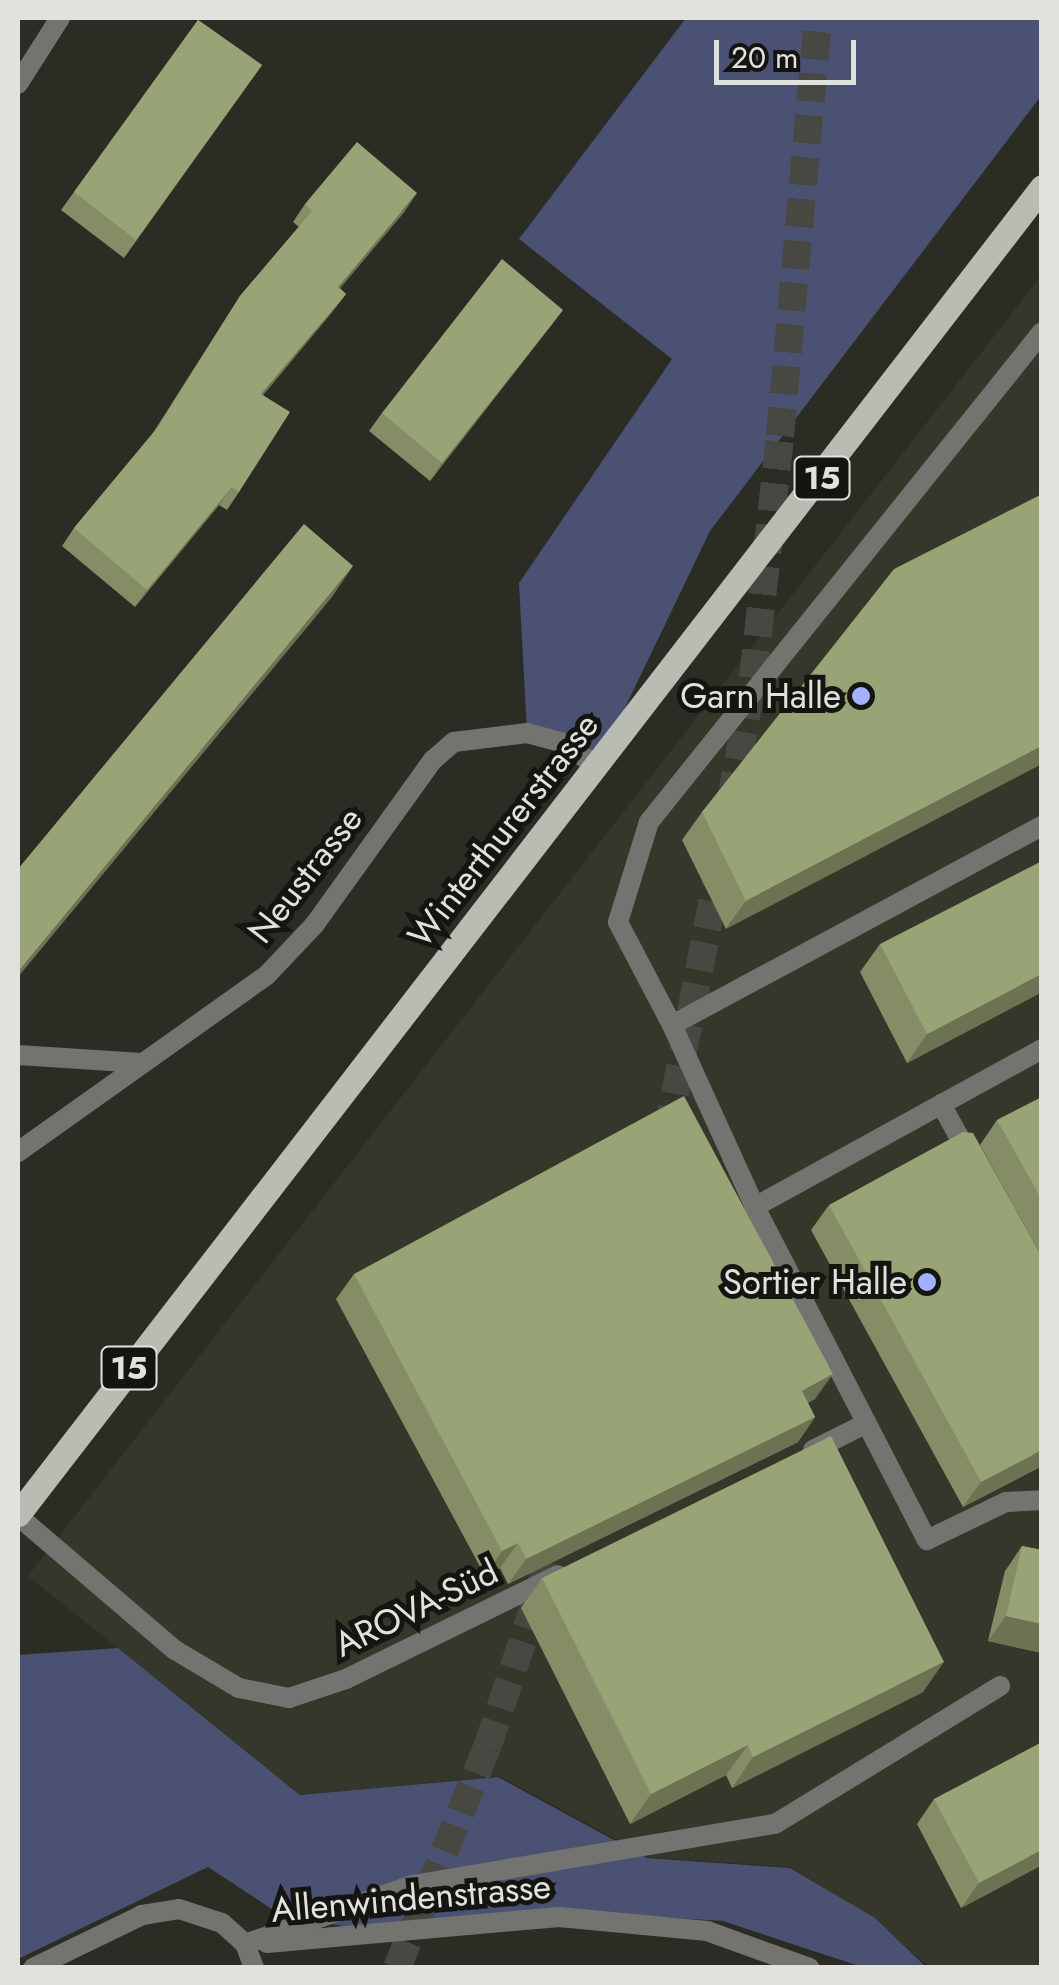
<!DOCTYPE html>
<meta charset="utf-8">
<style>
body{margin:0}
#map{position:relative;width:1059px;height:1985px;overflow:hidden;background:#2b2d25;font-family:Jost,sans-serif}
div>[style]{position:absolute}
.built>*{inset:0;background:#343729}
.green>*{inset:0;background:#4a5173}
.trunk-tunnel>*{height:28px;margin-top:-14px;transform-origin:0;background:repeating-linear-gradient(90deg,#464841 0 28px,transparent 0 42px)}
.service>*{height:20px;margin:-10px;padding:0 10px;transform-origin:10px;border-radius:10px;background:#737470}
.minor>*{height:20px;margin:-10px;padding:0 10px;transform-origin:10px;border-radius:10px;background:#737470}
.primary>*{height:25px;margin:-12.5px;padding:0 12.5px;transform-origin:12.5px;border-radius:12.5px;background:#b9bcb3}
.wall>*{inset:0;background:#848d65}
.shaded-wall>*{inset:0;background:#6b7353}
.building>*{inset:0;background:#99a476}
.dots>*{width:28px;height:28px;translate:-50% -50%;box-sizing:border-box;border:5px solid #141511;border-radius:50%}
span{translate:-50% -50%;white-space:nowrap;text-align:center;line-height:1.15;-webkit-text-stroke:10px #141511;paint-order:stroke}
.shield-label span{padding:2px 8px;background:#141511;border:2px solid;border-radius:8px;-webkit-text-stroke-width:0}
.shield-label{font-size:32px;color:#e1e2dd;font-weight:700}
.poi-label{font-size:35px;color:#e1e2dd}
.right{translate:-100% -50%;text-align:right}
.street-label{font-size:35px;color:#e1e2dd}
.frame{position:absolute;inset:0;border:20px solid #e1e2dd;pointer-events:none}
.scale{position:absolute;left:714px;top:40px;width:142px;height:45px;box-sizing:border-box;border:5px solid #e1e2dd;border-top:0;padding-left:12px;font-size:30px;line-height:35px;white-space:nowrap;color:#e1e2dd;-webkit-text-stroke:8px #141511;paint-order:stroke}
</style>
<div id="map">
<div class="built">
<i style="clip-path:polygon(1041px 276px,1041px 1967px,929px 1967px,873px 1918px,790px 1867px,649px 1857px,499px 1776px,301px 1795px,28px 1576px)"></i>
</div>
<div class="green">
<i style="clip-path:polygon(686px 18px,1041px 18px,1041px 96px,710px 531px,597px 766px,527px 733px,519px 583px,672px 359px,519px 239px)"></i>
<i style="clip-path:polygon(118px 1648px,300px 1795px,498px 1777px,647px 1858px,790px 1868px,875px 1918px,926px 1967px,862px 1967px,723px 1921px,551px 1910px,377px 1931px,284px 1917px,208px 1867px,18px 1959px,18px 1655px)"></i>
</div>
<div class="trunk-tunnel">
<i style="left:731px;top:801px;width:125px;rotate:-79.9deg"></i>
<i style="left:753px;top:678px;width:244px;rotate:-83.6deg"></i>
<i style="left:780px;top:436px;width:420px;rotate:-84.8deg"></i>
<i style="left:667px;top:1135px;width:272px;rotate:-79deg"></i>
<i style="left:397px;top:1968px;width:238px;rotate:-67.8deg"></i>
<i style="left:487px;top:1748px;width:231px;rotate:-71.6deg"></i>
</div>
<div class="service">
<i style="left:672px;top:1025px;width:116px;rotate:-117.7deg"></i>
<i style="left:618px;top:922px;width:105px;rotate:-72.8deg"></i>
<i style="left:649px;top:822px;width:628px;rotate:-51.27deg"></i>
<i style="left:1042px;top:1049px;width:328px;rotate:151.2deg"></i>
<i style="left:755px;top:1207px;width:375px;rotate:62.7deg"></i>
<i style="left:927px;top:1540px;width:88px;rotate:-25.7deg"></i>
<i style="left:1006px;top:1502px;width:36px;rotate:-3deg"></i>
<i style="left:941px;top:1104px;width:58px;rotate:61.2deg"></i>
<i style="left:755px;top:1207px;width:200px;rotate:-114.5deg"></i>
<i style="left:672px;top:1025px;width:420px;rotate:-28.3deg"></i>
<i style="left:813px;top:1450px;width:60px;rotate:-26.6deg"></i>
<i style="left:18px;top:1516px;width:206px;rotate:40.5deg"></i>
<i style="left:175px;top:1650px;width:74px;rotate:30.7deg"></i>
<i style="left:239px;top:1688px;width:51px;rotate:11.3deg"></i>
<i style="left:289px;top:1698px;width:60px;rotate:-18.4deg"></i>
<i style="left:346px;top:1679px;width:236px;rotate:-26.1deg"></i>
<i style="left:267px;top:1943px;width:293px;rotate:-5.1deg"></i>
<i style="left:559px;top:1917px;width:149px;rotate:5.4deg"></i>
<i style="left:707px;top:1931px;width:109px;rotate:19.8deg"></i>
<i style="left:245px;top:1944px;width:178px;rotate:-19.4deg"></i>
<i style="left:413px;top:1885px;width:367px;rotate:-9.6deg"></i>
<i style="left:775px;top:1824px;width:264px;rotate:-31.5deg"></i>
</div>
<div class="minor">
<i style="left:18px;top:84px;width:78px;rotate:-57.5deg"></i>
<i style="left:18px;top:1055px;width:124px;rotate:3.7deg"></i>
<i style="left:18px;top:1152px;width:305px;rotate:-35.4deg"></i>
<i style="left:267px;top:975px;width:70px;rotate:-46.7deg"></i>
<i style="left:315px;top:924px;width:202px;rotate:-54.3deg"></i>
<i style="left:433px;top:760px;width:28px;rotate:-41deg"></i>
<i style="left:454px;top:742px;width:74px;rotate:-7deg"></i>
<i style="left:527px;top:733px;width:35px;rotate:15deg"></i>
<i style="left:561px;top:742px;width:43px;rotate:33.7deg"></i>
<i style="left:33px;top:1968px;width:121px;rotate:-25.9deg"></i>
<i style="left:142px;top:1915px;width:37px;rotate:-9deg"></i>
<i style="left:179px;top:1909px;width:45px;rotate:18deg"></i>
<i style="left:222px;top:1923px;width:31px;rotate:42deg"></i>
<i style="left:245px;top:1944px;width:26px;rotate:69deg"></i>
</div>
<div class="primary">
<i style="left:18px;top:1514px;width:1676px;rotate:-52.34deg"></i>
</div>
<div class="wall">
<i style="clip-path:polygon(198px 20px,262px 65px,124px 258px,61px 210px)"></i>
<i style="clip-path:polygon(305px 204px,405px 211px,340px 288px,346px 294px,333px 311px,263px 395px,239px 492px,227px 510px,219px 505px,135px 607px,62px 546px,74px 528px,153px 433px,240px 296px,299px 227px,293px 222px)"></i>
<i style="clip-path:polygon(563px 310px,430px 481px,369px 431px,382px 413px)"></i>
<i style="clip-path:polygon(1042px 494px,726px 929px,682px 840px,702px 812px)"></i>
<i style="clip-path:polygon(880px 944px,1042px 992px,907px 1063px,860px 972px)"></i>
<i style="clip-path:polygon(1042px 1097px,1042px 1257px,980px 1145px,997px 1120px)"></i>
<i style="clip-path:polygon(829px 1205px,1042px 1466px,963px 1507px,811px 1230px)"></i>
<i style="clip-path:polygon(354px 1274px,815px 1399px,808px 1403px,815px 1417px,798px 1442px,508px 1584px,500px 1568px,485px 1576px,336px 1299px)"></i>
<i style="clip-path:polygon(1022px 1546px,1042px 1550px,1042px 1653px,988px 1641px,1005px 1571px)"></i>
<i style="clip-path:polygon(542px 1578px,923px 1692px,732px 1788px,726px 1775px,630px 1824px,521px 1608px)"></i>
<i style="clip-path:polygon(934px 1799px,1042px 1865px,961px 1908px,917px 1824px)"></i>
</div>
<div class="shaded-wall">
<i style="clip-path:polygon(417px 193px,405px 211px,326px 305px,338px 287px)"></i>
<i style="clip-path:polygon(346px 294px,333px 311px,249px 412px,261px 394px)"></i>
<i style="clip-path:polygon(563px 310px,550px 327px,430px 481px,442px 463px)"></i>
<i style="clip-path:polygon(232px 487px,219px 505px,135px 607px,147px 590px)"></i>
<i style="clip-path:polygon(353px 566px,332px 597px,18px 977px,18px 972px)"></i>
<i style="clip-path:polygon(1042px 746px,1042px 764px,726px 929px,746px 901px)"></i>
<i style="clip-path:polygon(1042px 974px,1042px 992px,907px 1063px,927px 1034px)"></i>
<i style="clip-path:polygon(833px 1374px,815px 1399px,785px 1416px,802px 1391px)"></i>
<i style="clip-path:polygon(815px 1417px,798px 1442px,508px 1584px,526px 1559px)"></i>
<i style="clip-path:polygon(1042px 1450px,1042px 1466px,963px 1507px,981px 1482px)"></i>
<i style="clip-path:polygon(518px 1543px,500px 1568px,485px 1576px,502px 1551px)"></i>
<i style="clip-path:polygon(1006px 1616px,1042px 1624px,1042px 1653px,988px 1641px)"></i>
<i style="clip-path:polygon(944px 1662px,923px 1692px,732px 1788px,753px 1757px)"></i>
<i style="clip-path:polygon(748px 1745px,726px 1775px,630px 1824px,651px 1794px)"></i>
<i style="clip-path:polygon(1042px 1850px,1042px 1865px,961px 1908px,979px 1883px)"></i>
</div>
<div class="building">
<i style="clip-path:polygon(198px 20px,262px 65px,136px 240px,74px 192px)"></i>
<i style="clip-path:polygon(357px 142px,417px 193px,338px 287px,346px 294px,261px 394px,290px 412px,239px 492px,232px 487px,147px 590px,74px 528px,158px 427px,240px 296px,312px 211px,305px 204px)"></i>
<i style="clip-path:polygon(502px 259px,563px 310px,442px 463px,382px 413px)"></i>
<i style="clip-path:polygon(1042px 494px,1042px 746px,746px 901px,702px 812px,894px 569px)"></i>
<i style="clip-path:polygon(304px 524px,353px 566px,18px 972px,18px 869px)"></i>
<i style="clip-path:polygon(1042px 861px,1042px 974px,927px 1034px,880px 944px)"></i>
<i style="clip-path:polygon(684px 1096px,833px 1374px,802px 1391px,815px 1417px,526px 1559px,518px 1543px,502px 1551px,354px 1274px)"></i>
<i style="clip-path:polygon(1042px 1097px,1042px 1200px,997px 1120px)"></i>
<i style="clip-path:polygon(963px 1132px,973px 1133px,1042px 1257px,1042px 1450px,981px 1482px,829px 1205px)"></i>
<i style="clip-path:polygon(831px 1436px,944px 1662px,753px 1757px,748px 1745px,651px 1794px,542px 1578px)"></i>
<i style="clip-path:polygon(1022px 1546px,1042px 1550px,1042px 1624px,1006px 1616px)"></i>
<i style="clip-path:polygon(1042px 1742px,1042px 1850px,979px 1883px,934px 1799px)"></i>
</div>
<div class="dots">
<i style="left:861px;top:696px;background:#a4b2fc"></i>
<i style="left:927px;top:1282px;background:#a4b2fc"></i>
</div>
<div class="shield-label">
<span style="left:822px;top:478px">15</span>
<span style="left:129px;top:1368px">15</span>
</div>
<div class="poi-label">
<span class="right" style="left:841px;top:696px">Garn Halle</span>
<span class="right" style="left:907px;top:1282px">Sortier Halle</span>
</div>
<div class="street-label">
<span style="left:503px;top:830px;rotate:-52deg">Winterthurerstrasse</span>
<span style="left:305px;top:875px;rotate:-52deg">Neustrasse</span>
<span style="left:416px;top:1608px;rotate:-26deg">AROVA-Süd</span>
<span style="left:411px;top:1898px;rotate:-5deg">Allenwindenstrasse</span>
</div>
<div class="frame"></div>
<div class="scale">20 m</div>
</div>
